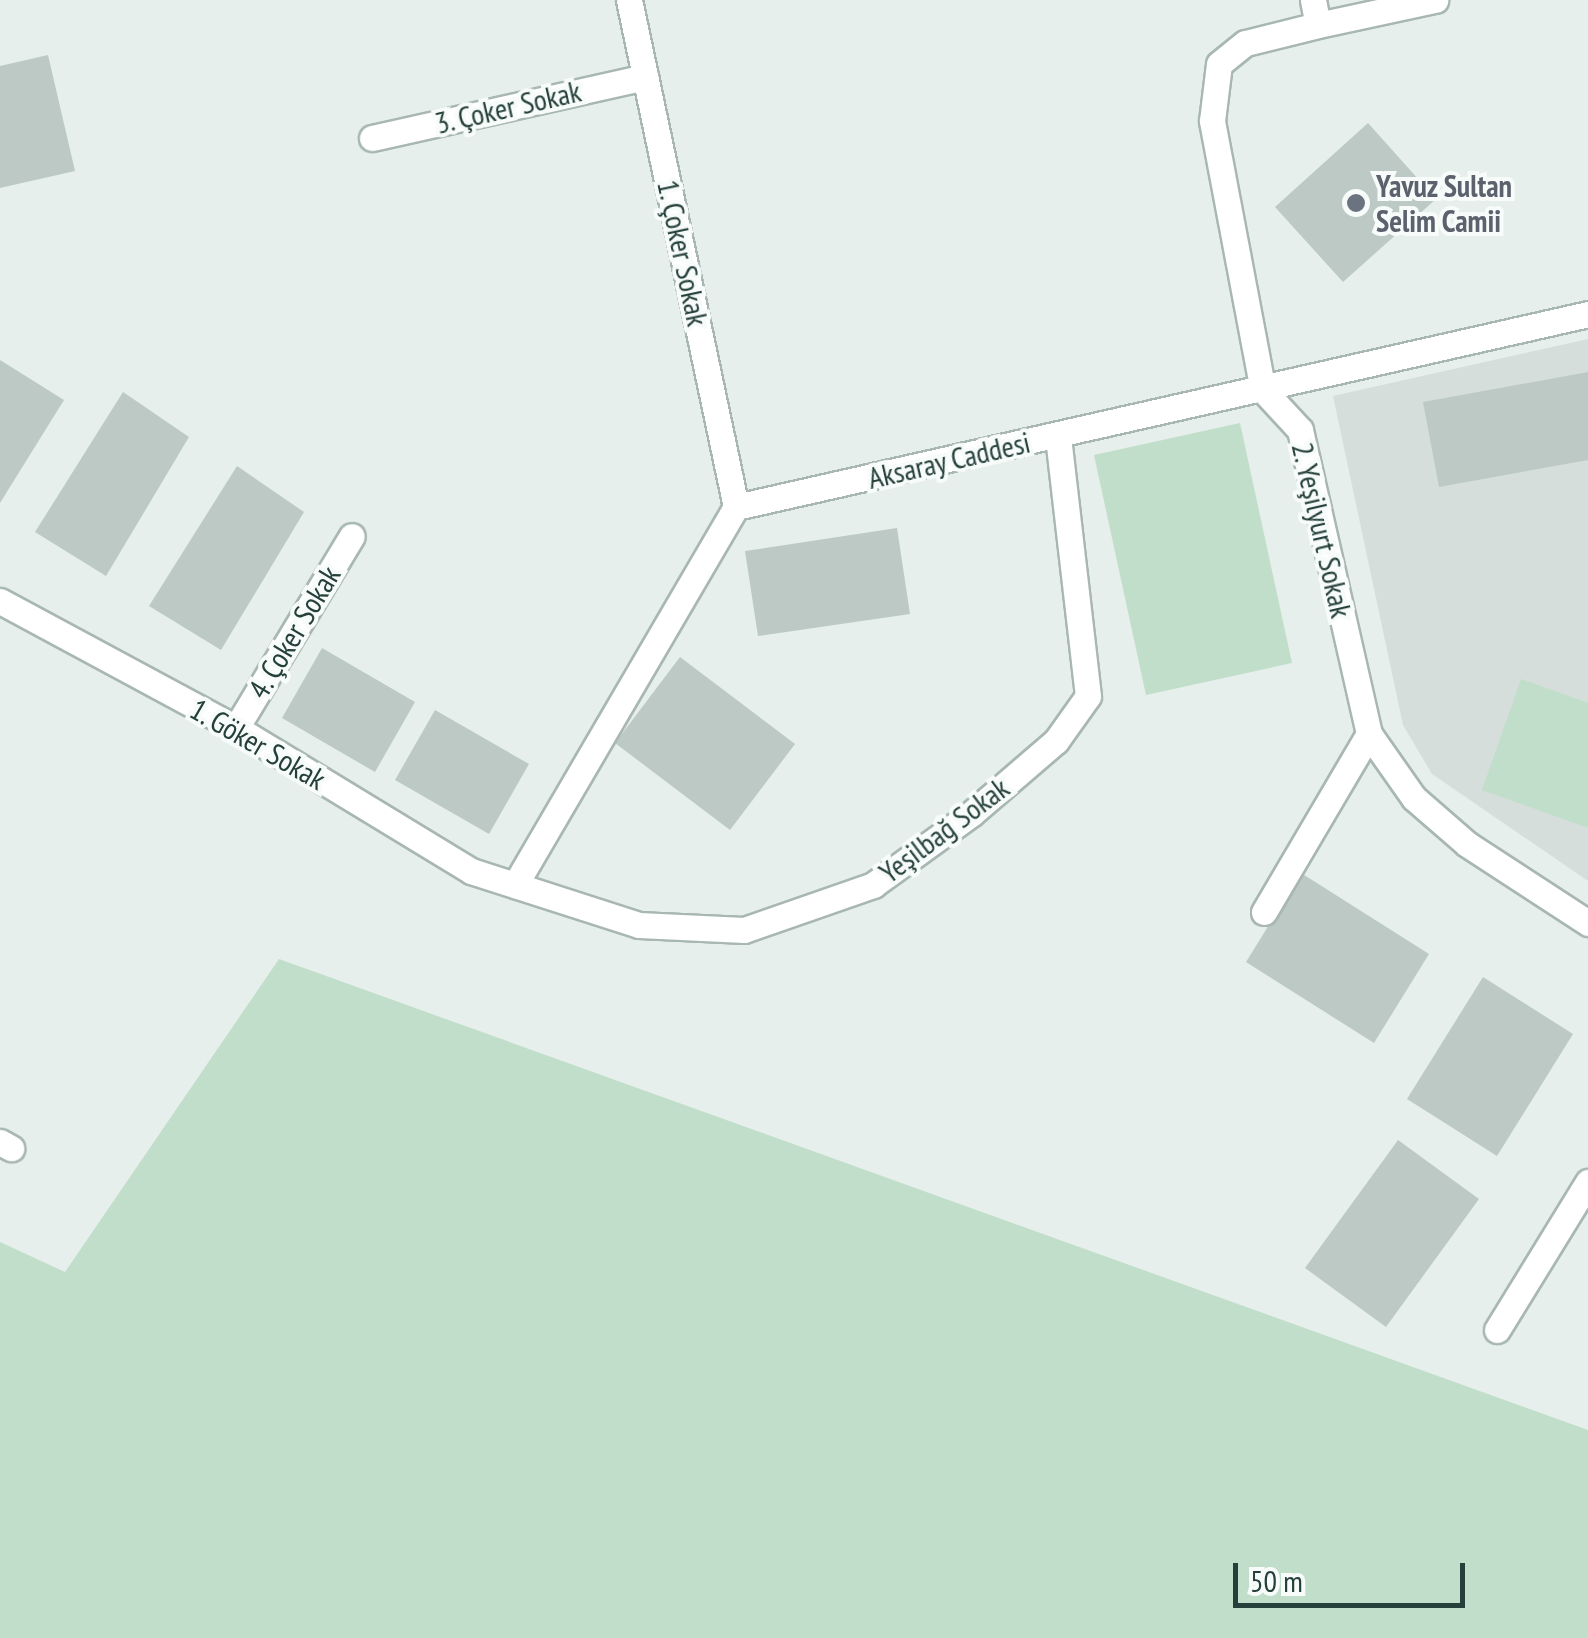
<!DOCTYPE html>
<meta charset="utf-8">
<style>
body{margin:0}
#map{position:relative;width:1588px;height:1638px;overflow:hidden;background:#e6efeb;font-family:"PT Sans Narrow",sans-serif}
div>[style]{position:absolute}
.built>*{inset:0;background:#d5deda}
.green>*{inset:0;background:#c1deca}
.building>*{inset:0;background:#bcc9c5}
.roads{filter:drop-shadow(2px 0 #a8b7b3) drop-shadow(-2px 0 #a8b7b3) drop-shadow(0 2px #a8b7b3) drop-shadow(0 -2px #a8b7b3)}
.street>*{height:25px;margin:-12.5px;padding:0 12.5px;transform-origin:12.5px;border-radius:12.5px;background:#fff}
.dots>*{width:28px;height:28px;translate:-50% -50%;box-sizing:border-box;border:5px solid #f7fbf9;border-radius:50%}
span{translate:-50% -50%;white-space:nowrap;text-align:center;line-height:1.15;-webkit-text-stroke:8px #f7fbf9;paint-order:stroke}
.street-label{font-size:30px;color:#25403b}
.worship-label{font-size:30px;color:#5b616d;font-weight:700}
.left{translate:0 -50%;text-align:left}
.scale{position:absolute;left:1233px;top:1563px;width:232px;height:45px;box-sizing:border-box;border:5px solid #25403b;border-top:0;padding-left:12px;font-size:30px;line-height:35px;white-space:nowrap;color:#25403b;-webkit-text-stroke:8px #f7fbf9;paint-order:stroke}
</style>
<div id="map">
<div class="built">
<i style="clip-path:polygon(1588px 339px,1588px 881px,1432px 774px,1403px 725px,1333px 396px)"></i>
</div>
<div class="green">
<i style="clip-path:polygon(1240px 423px,1292px 663px,1146px 695px,1094px 455px)"></i>
<i style="clip-path:polygon(1521px 679px,1588px 703px,1588px 828px,1482px 790px)"></i>
<i style="clip-path:polygon(279px 959px,1588px 1430px,1588px 1638px,0 1638px,0 1242px,65px 1272px)"></i>
</div>
<div class="building">
<i style="clip-path:polygon(48px 55px,75px 171px,0 188px,0 66px)"></i>
<i style="clip-path:polygon(1368px 123px,1436px 199px,1343px 282px,1275px 207px)"></i>
<i style="clip-path:polygon(0 360px,64px 400px,0 503px)"></i>
<i style="clip-path:polygon(1588px 372px,1588px 460px,1439px 487px,1423px 402px)"></i>
<i style="clip-path:polygon(123px 392px,189px 437px,106px 576px,35px 532px)"></i>
<i style="clip-path:polygon(237px 466px,304px 512px,221px 650px,149px 606px)"></i>
<i style="clip-path:polygon(897px 528px,910px 614px,758px 636px,745px 551px)"></i>
<i style="clip-path:polygon(322px 648px,415px 702px,375px 772px,282px 718px)"></i>
<i style="clip-path:polygon(680px 657px,795px 744px,730px 830px,615px 743px)"></i>
<i style="clip-path:polygon(435px 710px,529px 764px,489px 834px,395px 780px)"></i>
<i style="clip-path:polygon(1301px 873px,1429px 954px,1374px 1043px,1246px 962px)"></i>
<i style="clip-path:polygon(1483px 977px,1573px 1034px,1497px 1156px,1407px 1099px)"></i>
<i style="clip-path:polygon(1398px 1140px,1479px 1199px,1386px 1327px,1305px 1268px)"></i>
</div>
<div class="roads">
<div class="street">
<i style="left:629px;top:0;width:518px;rotate:78.08deg"></i>
<i style="left:1313px;top:0;width:25px;rotate:79deg"></i>
<i style="left:1318px;top:25px;width:75px;rotate:166.1deg"></i>
<i style="left:1245px;top:43px;width:33px;rotate:141deg"></i>
<i style="left:1219px;top:64px;width:57px;rotate:97deg"></i>
<i style="left:1212px;top:121px;width:274px;rotate:79.3deg"></i>
<i style="left:1263px;top:390px;width:54px;rotate:47.2deg"></i>
<i style="left:1300px;top:430px;width:312px;rotate:77.2deg"></i>
<i style="left:1369px;top:734px;width:78px;rotate:54.9deg"></i>
<i style="left:1414px;top:798px;width:70px;rotate:41deg"></i>
<i style="left:1467px;top:844px;width:145px;rotate:33.1deg"></i>
<i style="left:1318px;top:25px;width:120px;rotate:-12.1deg"></i>
<i style="left:372px;top:138px;width:280px;rotate:-12.6deg"></i>
<i style="left:0;top:601px;width:268px;rotate:28.3deg"></i>
<i style="left:236px;top:728px;width:275px;rotate:31.3deg"></i>
<i style="left:471px;top:871px;width:176px;rotate:17.8deg"></i>
<i style="left:639px;top:925px;width:105px;rotate:2.7deg"></i>
<i style="left:744px;top:930px;width:137px;rotate:-19.2deg"></i>
<i style="left:873px;top:885px;width:121px;rotate:-35.9deg"></i>
<i style="left:971px;top:814px;width:112px;rotate:-40.7deg"></i>
<i style="left:1056px;top:741px;width:55px;rotate:-54.6deg"></i>
<i style="left:1088px;top:696px;width:263px;rotate:-96.6deg"></i>
<i style="left:236px;top:728px;width:224px;rotate:-58.9deg"></i>
<i style="left:515px;top:885px;width:438px;rotate:-59.7deg"></i>
<i style="left:736px;top:507px;width:874px;rotate:-12.76deg"></i>
<i style="left:1264px;top:912px;width:207px;rotate:-59.5deg"></i>
<i style="left:0;top:1142px;width:13px;rotate:29deg"></i>
<i style="left:1497px;top:1330px;width:174px;rotate:-58.4deg"></i>
</div>
</div>
<div class="dots">
<i style="left:1356px;top:203px;background:#6b7280"></i>
</div>
<div class="street-label">
<span style="left:508px;top:107px;rotate:-13deg">3. Çoker Sokak</span>
<span style="left:683px;top:253px;rotate:78deg">1. Çoker Sokak</span>
<span style="left:949px;top:460px;rotate:-13deg">Aksaray Caddesi</span>
<span style="left:1322px;top:530px;rotate:77deg">2. Yeşilyurt Sokak</span>
<span style="left:294px;top:632px;rotate:-59deg">4. Çoker Sokak</span>
<span style="left:258px;top:744px;rotate:30deg">1. Göker Sokak</span>
<span style="left:944px;top:830px;rotate:-37deg">Yeşilbağ Sokak</span>
</div>
<div class="worship-label">
<span class="left" style="left:1376px;top:203px">Yavuz Sultan<br>Selim Camii</span>
</div>
<div class="scale">50 m</div>
</div>
